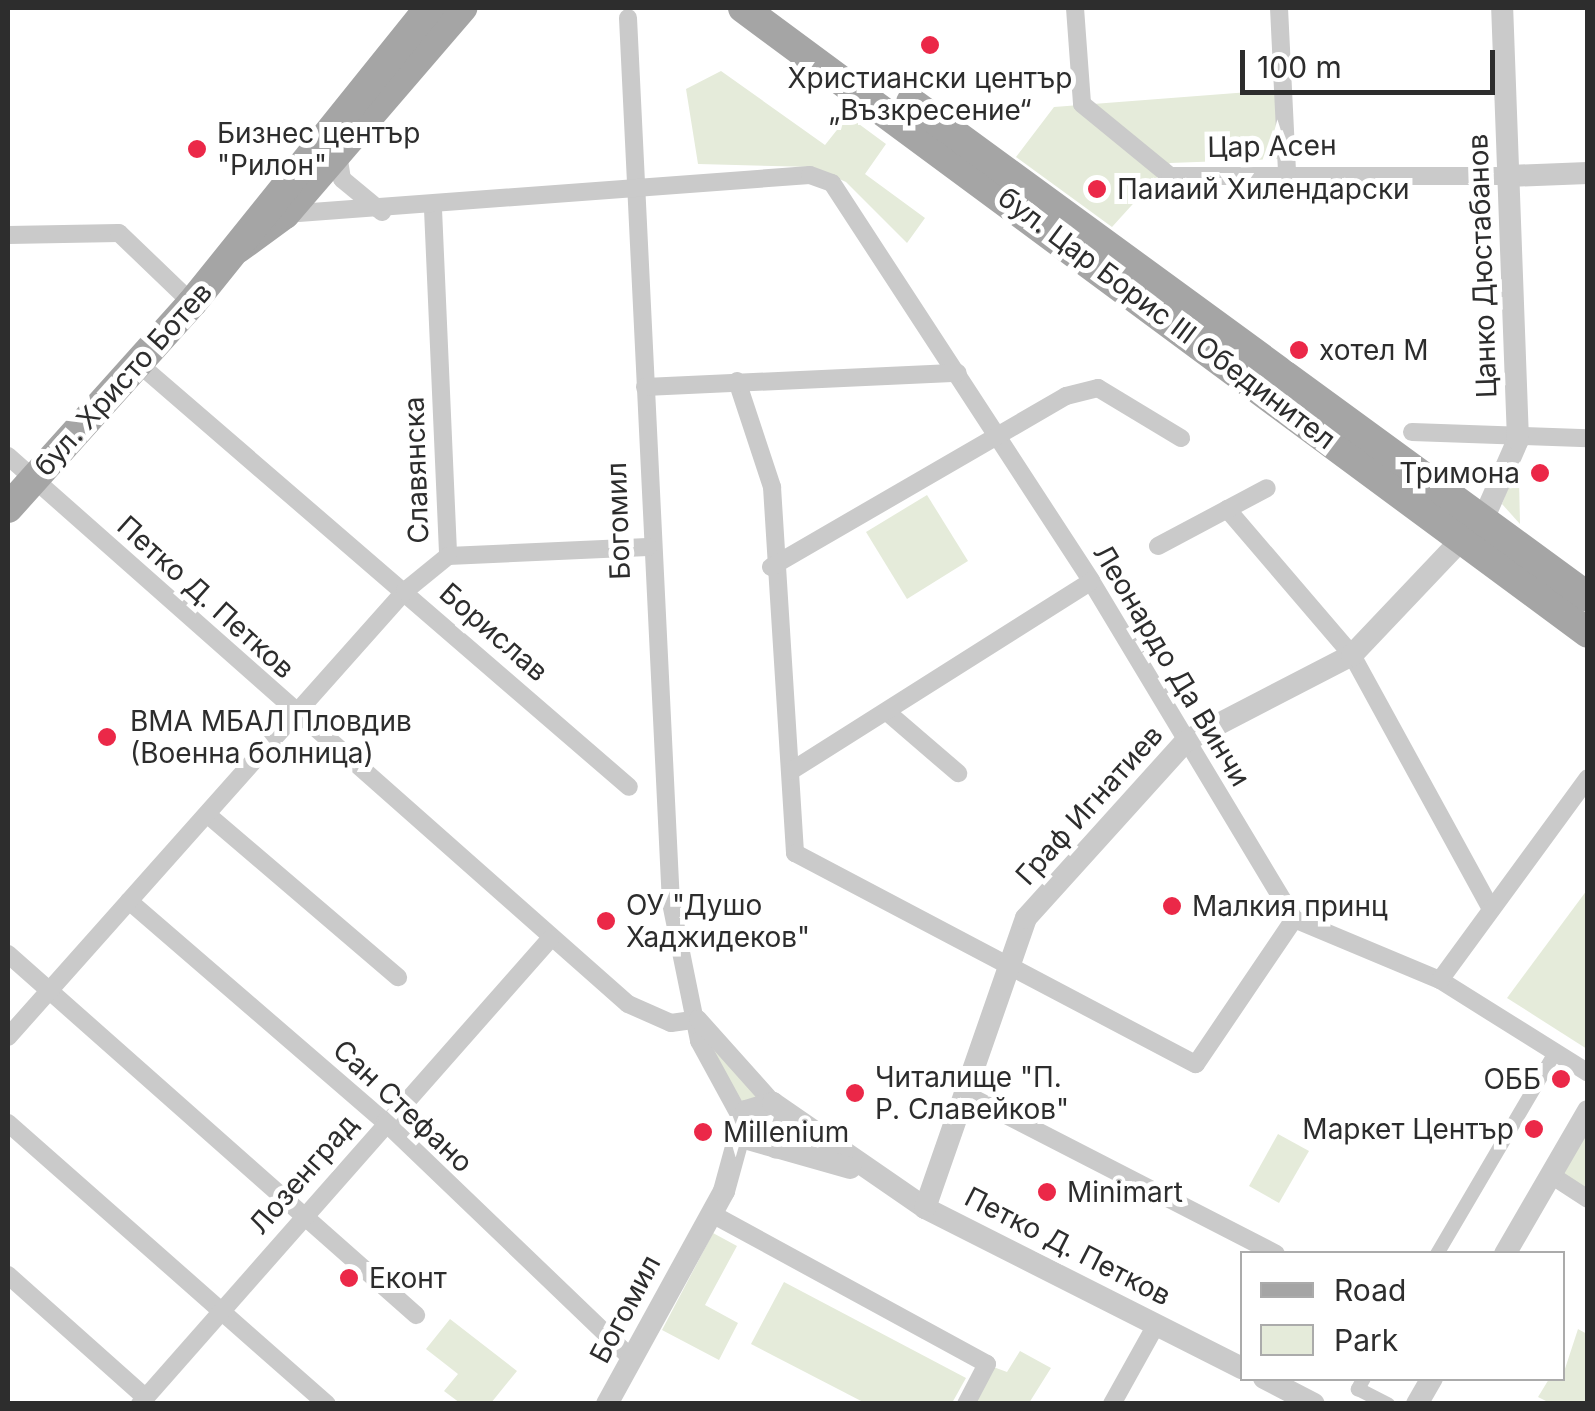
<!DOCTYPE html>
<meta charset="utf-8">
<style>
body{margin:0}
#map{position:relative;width:1595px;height:1411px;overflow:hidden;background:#fff;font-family:Inter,sans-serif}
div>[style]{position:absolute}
.green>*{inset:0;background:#e5ebda}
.pedestrian>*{height:14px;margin:-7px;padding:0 7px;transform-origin:7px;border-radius:7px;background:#cacaca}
.minor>*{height:18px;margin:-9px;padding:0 9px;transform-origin:9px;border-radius:9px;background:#cacaca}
.tertiary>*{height:22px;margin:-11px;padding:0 11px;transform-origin:11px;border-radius:11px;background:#cacaca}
.primary>*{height:30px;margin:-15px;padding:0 15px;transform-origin:15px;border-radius:15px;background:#a5a5a5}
.dots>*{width:28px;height:28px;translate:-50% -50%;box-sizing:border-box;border:5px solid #fff;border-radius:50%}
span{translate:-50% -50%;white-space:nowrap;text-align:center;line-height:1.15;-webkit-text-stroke:10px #fff;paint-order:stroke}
.poi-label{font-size:28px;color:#2d2d2d}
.left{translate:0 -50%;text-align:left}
.right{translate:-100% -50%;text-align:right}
.street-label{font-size:28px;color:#2d2d2d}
.frame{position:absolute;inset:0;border:10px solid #2d2d2d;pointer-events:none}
.legend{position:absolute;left:1240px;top:1251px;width:325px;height:130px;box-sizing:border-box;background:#fff;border:2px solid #ababab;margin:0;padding:12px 18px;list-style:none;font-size:30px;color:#2d2d2d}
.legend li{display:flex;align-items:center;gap:20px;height:50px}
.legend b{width:50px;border:2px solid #ababab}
.scale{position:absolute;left:1240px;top:50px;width:255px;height:45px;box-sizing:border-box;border:5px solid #2d2d2d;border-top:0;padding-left:12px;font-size:30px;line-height:35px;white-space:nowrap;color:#2d2d2d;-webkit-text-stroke:8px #fff;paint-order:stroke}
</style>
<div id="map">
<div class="green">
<i style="clip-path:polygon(721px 71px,825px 145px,848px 116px,886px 144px,865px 174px,925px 218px,907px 243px,846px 182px,813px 167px,698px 164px,686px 89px)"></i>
<i style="clip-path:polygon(1275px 90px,1279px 159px,1170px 163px,1112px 227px,1016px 157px,1054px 107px)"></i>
<i style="clip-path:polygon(1512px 477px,1519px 478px,1520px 524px,1502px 504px)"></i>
<i style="clip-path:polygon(927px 495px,968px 561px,907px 599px,866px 532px)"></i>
<i style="clip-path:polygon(1587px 890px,1587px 1049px,1507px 998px)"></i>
<i style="clip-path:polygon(704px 1039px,761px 1099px,741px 1112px)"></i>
<i style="clip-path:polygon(1587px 1131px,1587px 1190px,1560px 1171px)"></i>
<i style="clip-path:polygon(1278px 1134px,1309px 1151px,1279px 1203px,1249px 1186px)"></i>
<i style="clip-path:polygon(713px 1233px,737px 1246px,705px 1305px,738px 1323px,719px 1360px,662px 1330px)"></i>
<i style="clip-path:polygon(784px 1282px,966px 1378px,952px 1403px,865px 1403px,751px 1344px)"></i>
<i style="clip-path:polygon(450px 1319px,517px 1371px,491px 1403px,460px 1403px,444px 1391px,458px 1374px,426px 1349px)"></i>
<i style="clip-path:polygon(1578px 1329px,1587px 1334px,1587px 1403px,1550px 1403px,1538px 1397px,1549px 1379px,1562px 1378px)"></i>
<i style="clip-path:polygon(1020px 1351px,1051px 1368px,1029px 1403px,970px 1404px,988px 1365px,1007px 1372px)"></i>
</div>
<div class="pedestrian">
<i style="left:1437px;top:1254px;width:233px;rotate:-59.6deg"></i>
<i style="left:1364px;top:1378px;width:13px;rotate:119deg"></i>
<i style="left:1358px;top:1389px;width:34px;rotate:27deg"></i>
</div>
<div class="minor">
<i style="left:1075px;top:8px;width:96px;rotate:85.8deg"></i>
<i style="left:1082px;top:104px;width:114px;rotate:39.3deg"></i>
<i style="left:1170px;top:176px;width:339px"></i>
<i style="left:1279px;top:8px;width:166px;rotate:87.2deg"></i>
<i style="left:628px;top:18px;width:886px;rotate:87.22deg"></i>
<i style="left:671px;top:903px;width:141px;rotate:78.5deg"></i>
<i style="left:699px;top:1041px;width:90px;rotate:61.4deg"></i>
<i style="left:338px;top:154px;width:25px;rotate:81deg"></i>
<i style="left:342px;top:179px;width:52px;rotate:39.5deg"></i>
<i style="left:433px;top:209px;width:347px;rotate:87.5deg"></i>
<i style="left:285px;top:214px;width:526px;rotate:-4.25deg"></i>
<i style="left:810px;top:175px;width:23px;rotate:20deg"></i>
<i style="left:832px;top:183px;width:475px;rotate:56.9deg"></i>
<i style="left:1091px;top:581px;width:394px;rotate:59deg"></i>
<i style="left:1294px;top:919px;width:158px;rotate:22.7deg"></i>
<i style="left:1440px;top:980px;width:175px;rotate:32.1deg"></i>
<i style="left:8px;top:235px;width:111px;rotate:-1deg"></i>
<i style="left:119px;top:233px;width:101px;rotate:43.8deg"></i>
<i style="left:139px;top:364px;width:647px;rotate:40.8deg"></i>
<i style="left:737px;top:381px;width:112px;rotate:71.7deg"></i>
<i style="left:772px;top:487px;width:367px;rotate:86.4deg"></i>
<i style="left:795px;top:853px;width:453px;rotate:27.8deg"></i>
<i style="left:1196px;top:1064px;width:175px;rotate:-55.9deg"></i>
<i style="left:645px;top:387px;width:313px;rotate:-2.6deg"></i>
<i style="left:1412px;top:432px;width:176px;rotate:2deg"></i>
<i style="left:8px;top:456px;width:827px;rotate:41.47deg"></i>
<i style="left:628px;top:1004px;width:47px;rotate:23.8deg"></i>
<i style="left:671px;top:1023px;width:27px;rotate:-8deg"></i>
<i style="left:1227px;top:509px;width:192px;rotate:49.4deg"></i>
<i style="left:1352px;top:655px;width:290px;rotate:61.3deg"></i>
<i style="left:1158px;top:546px;width:123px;rotate:-28deg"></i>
<i style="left:448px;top:556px;width:200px;rotate:-2.6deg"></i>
<i style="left:771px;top:567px;width:341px;rotate:-30.1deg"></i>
<i style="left:1066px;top:396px;width:33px;rotate:-14deg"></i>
<i style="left:1098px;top:388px;width:97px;rotate:31.1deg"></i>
<i style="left:887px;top:712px;width:94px;rotate:40.7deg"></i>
<i style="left:791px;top:771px;width:355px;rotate:-32.3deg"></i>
<i style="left:208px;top:815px;width:250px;rotate:40.5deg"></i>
<i style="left:129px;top:901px;width:338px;rotate:40.8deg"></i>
<i style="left:385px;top:1122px;width:342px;rotate:43.8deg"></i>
<i style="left:8px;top:954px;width:545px;rotate:41.5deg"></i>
<i style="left:1440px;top:980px;width:250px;rotate:-53.8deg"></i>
<i style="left:698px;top:1019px;width:113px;rotate:48.2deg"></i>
<i style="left:8px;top:1037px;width:597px;rotate:-48.33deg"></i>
<i style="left:405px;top:591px;width:55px;rotate:-39.1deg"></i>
<i style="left:969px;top:1096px;width:345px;rotate:27.2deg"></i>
<i style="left:8px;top:1123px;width:425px;rotate:41.4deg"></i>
<i style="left:1551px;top:1175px;width:44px;rotate:33deg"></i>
<i style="left:712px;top:1214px;width:313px;rotate:28.6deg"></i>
<i style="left:987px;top:1364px;width:45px;rotate:117.7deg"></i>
<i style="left:8px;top:1275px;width:183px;rotate:41.7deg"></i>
<i style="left:140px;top:1404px;width:620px;rotate:-48.6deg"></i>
<i style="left:1112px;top:1404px;width:90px;rotate:-60.9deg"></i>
</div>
<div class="tertiary">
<i style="left:1509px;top:176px;width:79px;rotate:-2.2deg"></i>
<i style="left:786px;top:1115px;width:34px;rotate:107deg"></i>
<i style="left:776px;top:1147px;width:33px;rotate:-164deg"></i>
<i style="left:744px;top:1138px;width:27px;rotate:-86deg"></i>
<i style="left:746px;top:1111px;width:28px;rotate:-17deg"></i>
<i style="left:773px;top:1103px;width:185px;rotate:34.6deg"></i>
<i style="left:925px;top:1208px;width:355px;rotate:26.8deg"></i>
<i style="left:776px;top:1147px;width:77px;rotate:15.8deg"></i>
<i style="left:925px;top:1208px;width:307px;rotate:-70.8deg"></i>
<i style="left:1026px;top:918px;width:239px;rotate:-47.9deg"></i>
<i style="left:1186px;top:741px;width:187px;rotate:-27.4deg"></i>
<i style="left:1352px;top:655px;width:193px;rotate:-46.5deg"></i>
<i style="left:1485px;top:515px;width:82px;rotate:-66.3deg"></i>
<i style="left:1518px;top:440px;width:432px;rotate:-92.1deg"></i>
<i style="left:1505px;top:1254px;width:165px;rotate:-59.9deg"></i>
<i style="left:1264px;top:1378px;width:56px;rotate:27.5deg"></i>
<i style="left:607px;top:1404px;width:243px;rotate:-61.2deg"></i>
<i style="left:724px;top:1191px;width:64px;rotate:-74.7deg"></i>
<i style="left:1417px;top:1404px;width:30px;rotate:-60deg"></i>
</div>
<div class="primary">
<i style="left:743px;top:8px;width:1051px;rotate:36.49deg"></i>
<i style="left:911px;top:102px;width:839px;rotate:36.17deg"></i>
<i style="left:237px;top:249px;width:59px;rotate:-36.1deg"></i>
<i style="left:285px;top:214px;width:272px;rotate:-49.3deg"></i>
<i style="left:8px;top:508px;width:275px;rotate:-48.1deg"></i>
<i style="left:192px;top:303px;width:378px;rotate:-51.2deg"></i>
</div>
<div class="dots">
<i style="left:930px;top:45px;background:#eb2848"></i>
<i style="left:197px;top:149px;background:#eb2848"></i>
<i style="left:1097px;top:189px;background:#eb2848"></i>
<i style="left:1299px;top:350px;background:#eb2848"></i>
<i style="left:1540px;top:473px;background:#eb2848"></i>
<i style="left:107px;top:737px;background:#eb2848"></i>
<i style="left:1172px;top:906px;background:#eb2848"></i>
<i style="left:606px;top:921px;background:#eb2848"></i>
<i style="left:1561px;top:1079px;background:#eb2848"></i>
<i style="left:855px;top:1093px;background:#eb2848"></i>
<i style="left:1534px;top:1129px;background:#eb2848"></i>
<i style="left:703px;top:1132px;background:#eb2848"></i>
<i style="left:1047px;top:1192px;background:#eb2848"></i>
<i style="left:349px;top:1278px;background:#eb2848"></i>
</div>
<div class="poi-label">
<span style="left:930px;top:94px">Христиански център<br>„Възкресение“</span>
<span class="left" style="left:217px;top:149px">Бизнес център<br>"Рилон"</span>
<span class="left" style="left:1117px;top:189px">Паиаий Хилендарски</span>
<span class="left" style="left:1319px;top:350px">хотел М</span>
<span class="right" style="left:1520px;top:473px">Тримона</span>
<span class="left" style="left:130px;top:737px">ВМА МБАЛ Пловдив<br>(Военна болница)</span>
<span class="left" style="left:626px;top:921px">ОУ "Душо<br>Хаджидеков"</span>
<span class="left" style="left:1192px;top:906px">Малкия принц</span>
<span class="left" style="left:875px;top:1093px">Читалище "П.<br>Р. Славейков"</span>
<span class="right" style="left:1541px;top:1079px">ОББ</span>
<span class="right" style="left:1514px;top:1129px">Маркет Център</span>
<span class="left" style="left:723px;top:1132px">Millenium</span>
<span class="left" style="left:1067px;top:1192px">Minimart</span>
<span class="left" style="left:369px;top:1278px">Еконт</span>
</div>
<div class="street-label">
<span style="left:1272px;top:146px;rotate:-1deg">Цар Асен</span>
<span style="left:1482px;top:266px;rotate:-92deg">Цанко Дюстабанов</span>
<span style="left:1167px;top:318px;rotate:37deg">бул. Цар Борис III Обединител</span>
<span style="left:123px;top:379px;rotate:-48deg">бул. Христо Ботев</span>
<span style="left:416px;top:470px;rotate:-92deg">Славянска</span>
<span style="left:618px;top:521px;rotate:-92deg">Богомил</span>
<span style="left:206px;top:597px;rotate:42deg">Петко Д. Петков</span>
<span style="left:494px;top:632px;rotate:41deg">Борислав</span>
<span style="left:1172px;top:665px;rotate:59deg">Леонардо Да Винчи</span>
<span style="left:1089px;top:805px;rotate:-48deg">Граф Игнатиев</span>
<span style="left:403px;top:1106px;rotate:43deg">Сан Стефано</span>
<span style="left:303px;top:1174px;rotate:-49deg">Лозенград</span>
<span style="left:1068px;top:1246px;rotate:27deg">Петко Д. Петков</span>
<span style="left:625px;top:1309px;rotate:-62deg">Богомил</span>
</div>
<div class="frame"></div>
<ul class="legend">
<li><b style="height:12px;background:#a5a5a5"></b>Road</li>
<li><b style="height:28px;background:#e5ebda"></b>Park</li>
</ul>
<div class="scale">100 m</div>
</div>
